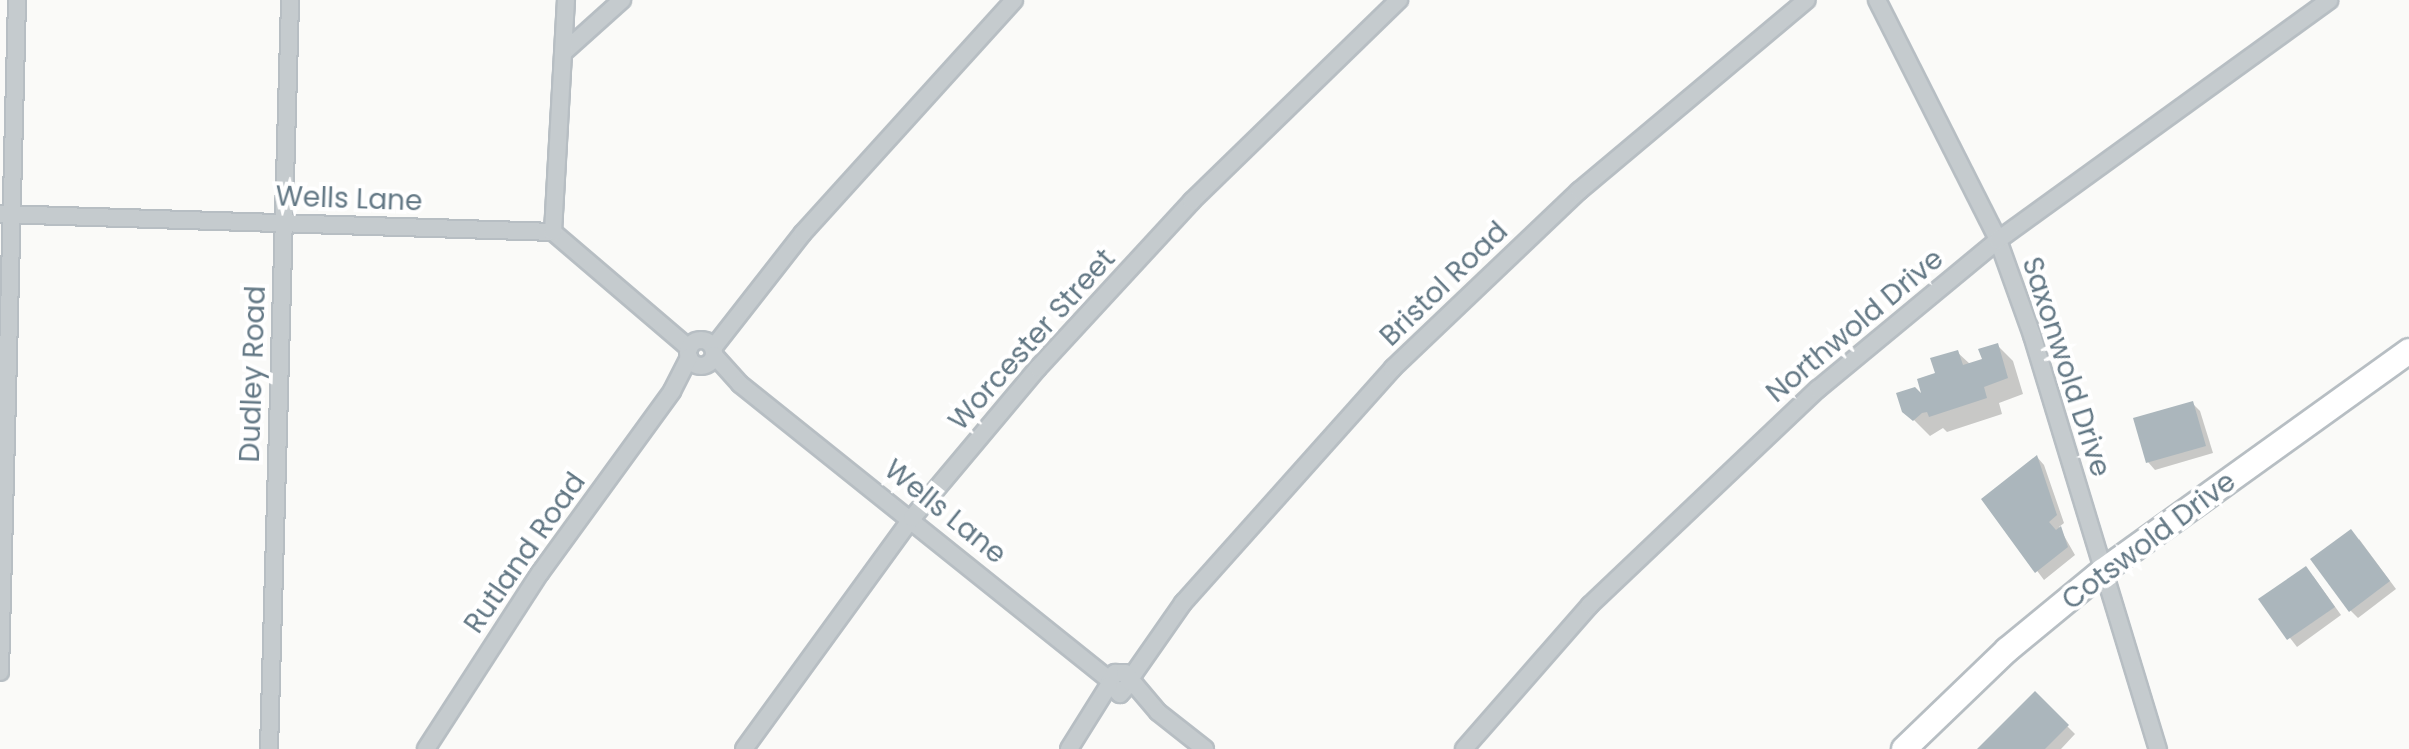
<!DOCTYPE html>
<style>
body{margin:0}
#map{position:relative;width:2409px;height:749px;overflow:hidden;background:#fafaf8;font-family:Poppins,sans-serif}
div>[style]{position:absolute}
.shadow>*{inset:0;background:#0003}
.building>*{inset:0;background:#abb6bc}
.roads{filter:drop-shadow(2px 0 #b7bec3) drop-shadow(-2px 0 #b7bec3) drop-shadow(0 2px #b7bec3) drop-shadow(0 -2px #b7bec3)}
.minor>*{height:16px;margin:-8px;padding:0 8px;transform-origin:8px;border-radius:8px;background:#c5cbce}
.minor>.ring{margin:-8px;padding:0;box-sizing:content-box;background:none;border:16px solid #c5cbce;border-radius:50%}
.secondary>*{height:24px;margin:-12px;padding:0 12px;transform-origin:12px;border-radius:12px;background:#fff}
span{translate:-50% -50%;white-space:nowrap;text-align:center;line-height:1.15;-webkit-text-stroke:8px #fff;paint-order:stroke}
.street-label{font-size:28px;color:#637885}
</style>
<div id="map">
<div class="shadow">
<i style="clip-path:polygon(1997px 345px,2013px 361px,2023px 394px,1999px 403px,2002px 414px,1947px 432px,1943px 428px,1930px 436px,1904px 410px,1926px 400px,1957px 352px,1970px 364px,1984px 360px)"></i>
<i style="clip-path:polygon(2192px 403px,2200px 411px,2213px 453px,2155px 470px,2148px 462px)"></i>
<i style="clip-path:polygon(2037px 457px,2044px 465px,2064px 523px,2059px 527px,2075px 555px,2044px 580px,1984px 500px)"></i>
<i style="clip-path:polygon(2359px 539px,2396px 589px,2358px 618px,2350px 610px)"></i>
<i style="clip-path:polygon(2313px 576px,2341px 615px,2297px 647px,2261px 600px)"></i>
<i style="clip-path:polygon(2035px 694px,2075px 734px,2061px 749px,1980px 749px)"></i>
</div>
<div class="building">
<i style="clip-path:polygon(1998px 343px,2008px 378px,1984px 387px,1987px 398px,1929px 417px,1927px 412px,1922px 413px,1913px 421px,1902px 412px,1896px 393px,1915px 387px,1921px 393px,1917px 379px,1935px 373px,1930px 358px,1958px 350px,1963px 365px,1982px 359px,1978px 349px)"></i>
<i style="clip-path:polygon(2193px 401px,2206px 446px,2146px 463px,2133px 418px)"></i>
<i style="clip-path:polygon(2037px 455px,2057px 515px,2049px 522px,2056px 530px,2061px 526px,2068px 547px,2035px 573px,1981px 499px)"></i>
<i style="clip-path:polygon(2351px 529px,2390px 581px,2349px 612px,2310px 559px)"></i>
<i style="clip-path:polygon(2306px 566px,2335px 607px,2287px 640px,2258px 599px)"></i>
<i style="clip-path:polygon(2035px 691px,2069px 725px,2045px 749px,1977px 749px)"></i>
</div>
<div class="roads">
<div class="minor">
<i style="left:1877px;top:0;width:269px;rotate:63.2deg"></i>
<i style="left:1998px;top:240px;width:101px;rotate:70.3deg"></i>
<i style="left:2032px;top:335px;width:433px;rotate:73.1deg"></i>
<i style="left:564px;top:52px;width:78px;rotate:-41.9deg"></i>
<i style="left:0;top:214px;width:553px;rotate:1.86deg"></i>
<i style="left:553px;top:232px;width:179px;rotate:40.5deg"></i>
<i style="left:553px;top:232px;width:232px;rotate:-86.8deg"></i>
<i class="ring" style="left:688px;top:340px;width:10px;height:10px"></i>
<i style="left:713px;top:348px;width:146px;rotate:-52deg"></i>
<i style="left:803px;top:233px;width:314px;rotate:-47.8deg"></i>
<i style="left:714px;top:355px;width:39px;rotate:48deg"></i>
<i style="left:740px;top:384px;width:473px;rotate:38.7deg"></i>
<i style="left:0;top:672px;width:672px;rotate:-88.55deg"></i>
<i style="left:1130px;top:679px;width:93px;rotate:-55.1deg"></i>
<i style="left:1183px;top:603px;width:315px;rotate:-48.2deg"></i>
<i style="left:1393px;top:368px;width:257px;rotate:-43.6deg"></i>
<i style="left:1579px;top:191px;width:297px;rotate:-40deg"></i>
<i style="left:1130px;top:683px;width:15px;rotate:132deg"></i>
<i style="left:1120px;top:694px;width:16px;rotate:-133deg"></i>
<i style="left:1109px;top:682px;width:11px;rotate:-56deg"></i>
<i style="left:1115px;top:673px;width:10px"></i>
<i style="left:1125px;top:673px;width:51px;rotate:49.8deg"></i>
<i style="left:1158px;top:712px;width:60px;rotate:38.2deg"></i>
<i style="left:269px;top:749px;width:749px;rotate:-88.39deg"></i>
<i style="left:426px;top:749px;width:210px;rotate:-57.1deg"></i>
<i style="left:540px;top:573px;width:225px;rotate:-54deg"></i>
<i style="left:672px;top:391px;width:38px;rotate:-63deg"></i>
<i style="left:744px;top:749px;width:286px;rotate:-54deg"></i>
<i style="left:912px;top:518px;width:196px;rotate:-50deg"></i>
<i style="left:1038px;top:368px;width:227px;rotate:-47.3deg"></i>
<i style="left:1192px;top:201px;width:289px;rotate:-44.2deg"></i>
<i style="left:1069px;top:749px;width:75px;rotate:-58deg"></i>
<i style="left:1464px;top:749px;width:191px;rotate:-48.8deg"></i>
<i style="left:1590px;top:605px;width:314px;rotate:-43.5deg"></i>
<i style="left:1818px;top:389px;width:234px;rotate:-39.6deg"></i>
<i style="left:1998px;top:240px;width:409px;rotate:-35.9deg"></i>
</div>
<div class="secondary">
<i style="left:1904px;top:749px;width:143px;rotate:-43.9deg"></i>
<i style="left:2007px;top:650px;width:124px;rotate:-39.5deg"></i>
<i style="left:2103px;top:571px;width:377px;rotate:-35.7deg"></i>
</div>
</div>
<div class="street-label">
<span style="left:349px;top:199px;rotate:2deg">Wells Lane</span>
<span style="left:1444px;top:284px;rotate:-44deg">Bristol Road</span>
<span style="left:1855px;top:326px;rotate:-40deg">Northwold Drive</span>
<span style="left:1032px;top:340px;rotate:-48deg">Worcester Street</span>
<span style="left:2066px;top:367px;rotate:72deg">Saxonwold Drive</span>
<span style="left:253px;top:374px;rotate:-88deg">Dudley Road</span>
<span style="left:945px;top:512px;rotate:39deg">Wells Lane</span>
<span style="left:2149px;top:541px;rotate:-37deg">Cotswold Drive</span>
<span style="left:525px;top:553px;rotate:-55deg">Rutland Road</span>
</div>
</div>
